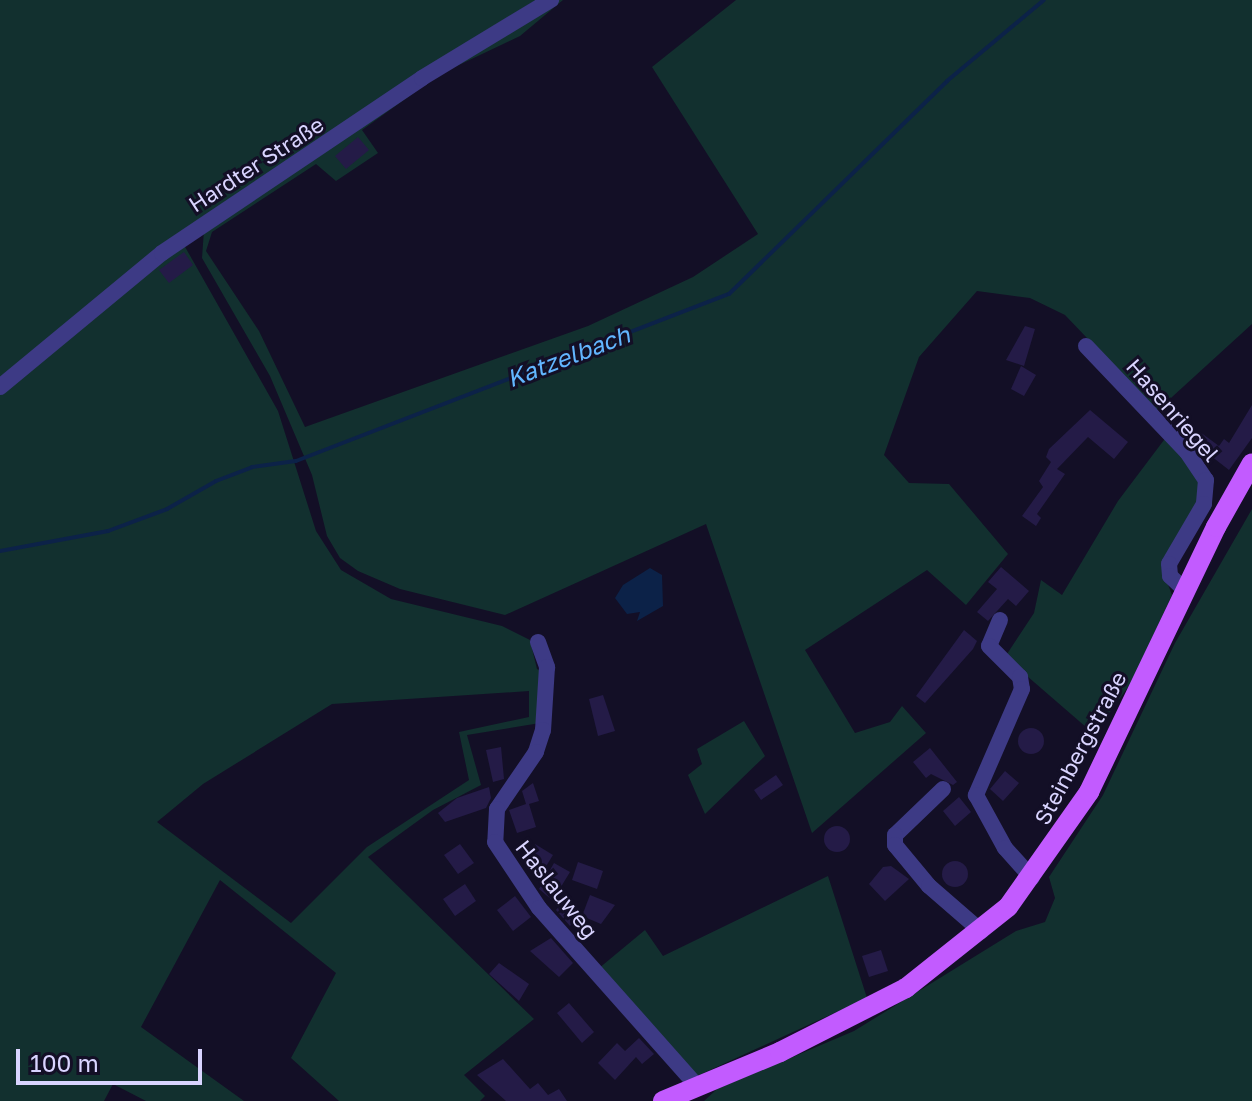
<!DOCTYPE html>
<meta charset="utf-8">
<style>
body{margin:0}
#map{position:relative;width:1252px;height:1101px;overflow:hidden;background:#130f26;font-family:"Golos Text",sans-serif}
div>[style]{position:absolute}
.green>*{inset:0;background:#12302f}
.water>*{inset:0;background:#0c2248}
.stream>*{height:4px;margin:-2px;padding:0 2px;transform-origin:2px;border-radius:2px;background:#0c2248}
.building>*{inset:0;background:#241b47}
.round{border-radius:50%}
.minor>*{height:16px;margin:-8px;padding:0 8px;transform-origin:8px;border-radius:8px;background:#3d3a85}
.major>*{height:20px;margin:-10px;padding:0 10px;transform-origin:10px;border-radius:10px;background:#c25bff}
span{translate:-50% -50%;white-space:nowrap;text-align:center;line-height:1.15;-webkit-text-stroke:6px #130f26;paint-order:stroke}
.street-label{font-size:22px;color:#d9d4ff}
.water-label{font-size:24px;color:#62b6ff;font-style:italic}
.scale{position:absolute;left:16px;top:1049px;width:186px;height:36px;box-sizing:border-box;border:4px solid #d9d4ff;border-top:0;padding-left:10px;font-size:24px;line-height:28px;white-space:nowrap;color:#d9d4ff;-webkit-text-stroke:6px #130f26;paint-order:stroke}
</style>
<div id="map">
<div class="green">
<i style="clip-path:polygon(0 0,536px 0,420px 71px,0 380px)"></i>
<i style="clip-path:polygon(554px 0,563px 0,520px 36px,440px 74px,362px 130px,378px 153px,336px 181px,316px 164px,212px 232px,206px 251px,259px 331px,305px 427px,588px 326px,693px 277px,758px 234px,652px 67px,736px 0,1252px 0,1252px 324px,1149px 418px,1090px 355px,1087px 338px,1065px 315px,1030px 298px,977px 291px,919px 357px,884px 455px,909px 483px,949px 484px,1008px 554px,966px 605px,927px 570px,805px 650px,855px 733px,890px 722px,902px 706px,926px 733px,812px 833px,706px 524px,505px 615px,400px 589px,358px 571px,340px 558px,327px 536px,312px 475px,270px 376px,202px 258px,204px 230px,363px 122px)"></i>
<i style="clip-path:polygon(evenodd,184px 245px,278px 411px,316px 531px,341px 570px,391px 599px,502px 626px,530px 640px,537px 669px,545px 673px,540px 723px,467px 735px,481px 785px,433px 810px,368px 857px,534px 1019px,464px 1075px,485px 1096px,480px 1101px,339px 1101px,291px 1058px,336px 973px,220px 880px,141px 1027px,244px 1101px,146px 1101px,113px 1084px,104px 1101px,0 1101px,0 394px,184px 245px,529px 691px,529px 717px,459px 732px,469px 780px,367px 847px,291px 923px,157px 822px,203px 784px,332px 704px,529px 691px)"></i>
<i style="clip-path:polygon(1167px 436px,1204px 487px,1164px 574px,1172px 595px,1131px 683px,1094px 734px,1005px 657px,1034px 613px,1041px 580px,1062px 595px,1118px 501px)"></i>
<i style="clip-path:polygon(1252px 509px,1252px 1101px,704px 1101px,717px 1089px,854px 1031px,1016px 931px,1045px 922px,1055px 898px,1049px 877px,1103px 795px,1175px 643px)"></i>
<i style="clip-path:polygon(744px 721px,765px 756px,705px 814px,688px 775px,702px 764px,697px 749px)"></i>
<i style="clip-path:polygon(828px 876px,867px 998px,697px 1076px,598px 969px,645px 930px,663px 956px)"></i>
</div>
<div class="water">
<i style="clip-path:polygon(650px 568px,662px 575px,663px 606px,637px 621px,640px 612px,627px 614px,615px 598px,623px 585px)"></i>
</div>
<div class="stream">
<i style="left:0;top:551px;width:110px;rotate:-10.5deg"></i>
<i style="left:108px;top:531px;width:63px;rotate:-20.4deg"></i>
<i style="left:167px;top:509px;width:56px;rotate:-29.7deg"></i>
<i style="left:216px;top:481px;width:39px;rotate:-21deg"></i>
<i style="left:252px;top:467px;width:44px;rotate:-7.8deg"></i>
<i style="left:296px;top:461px;width:464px;rotate:-21.1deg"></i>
<i style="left:729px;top:294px;width:305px;rotate:-44.3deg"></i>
<i style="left:947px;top:81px;width:126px;rotate:-39.9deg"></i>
</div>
<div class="building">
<i style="clip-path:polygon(358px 137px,369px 150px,346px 169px,335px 156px)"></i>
<i style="clip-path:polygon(184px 252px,193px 265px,169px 283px,159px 270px)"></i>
<i style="clip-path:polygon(1025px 326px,1035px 329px,1024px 366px,1006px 360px)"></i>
<i style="clip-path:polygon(1021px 366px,1036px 375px,1024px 396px,1011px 389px)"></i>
<i style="clip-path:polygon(1252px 405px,1252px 438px,1229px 470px,1193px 442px,1200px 432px,1219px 446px,1224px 439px,1229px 443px)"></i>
<i style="clip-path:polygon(1090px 410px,1128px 442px,1114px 459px,1088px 437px,1057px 469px,1065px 474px,1037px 514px,1041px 518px,1036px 526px,1022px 516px,1043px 487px,1039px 481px,1051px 462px,1046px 457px,1049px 449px)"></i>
<i style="clip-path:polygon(1001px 567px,1029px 591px,1016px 606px,1008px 599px,988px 621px,977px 612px,997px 589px,988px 582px)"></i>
<i style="clip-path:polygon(964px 630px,977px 641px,973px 649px,925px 703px,916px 696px)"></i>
<i style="clip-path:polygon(603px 695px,615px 731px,598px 736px,589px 699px)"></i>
<i class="round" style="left:1018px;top:728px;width:26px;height:26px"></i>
<i style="clip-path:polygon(501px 747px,504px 779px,493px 782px,486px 750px)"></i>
<i style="clip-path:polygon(930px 748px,957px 782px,953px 785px,931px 774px,926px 778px,913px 762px)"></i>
<i style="clip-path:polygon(1005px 771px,1019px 783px,1003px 801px,990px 789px)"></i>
<i style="clip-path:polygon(776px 775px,783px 785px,761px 800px,754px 790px)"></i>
<i style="clip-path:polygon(533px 783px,539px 801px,529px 804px,536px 827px,517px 833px,509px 810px,526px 804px,522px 791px)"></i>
<i style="clip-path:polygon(489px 787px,491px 798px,486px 808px,445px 822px,438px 813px,457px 798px)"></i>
<i style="clip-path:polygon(959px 797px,971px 812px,955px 826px,943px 811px)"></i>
<i class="round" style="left:824px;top:826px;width:26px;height:26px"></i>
<i style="clip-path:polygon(460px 844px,474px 863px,458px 874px,444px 855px)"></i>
<i style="clip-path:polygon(535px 844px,553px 855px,545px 868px,527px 857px)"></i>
<i class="round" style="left:942px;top:861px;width:26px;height:26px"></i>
<i style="clip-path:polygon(578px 862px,603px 871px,597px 889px,572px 880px)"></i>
<i style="clip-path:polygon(554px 863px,570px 872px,556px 895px,580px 914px,570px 926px,556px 910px,559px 906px,539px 889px)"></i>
<i style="clip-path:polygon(891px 866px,909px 879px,885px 901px,869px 884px,883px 867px)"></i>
<i style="clip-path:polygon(465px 884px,476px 901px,455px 916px,443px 899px)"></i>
<i style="clip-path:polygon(590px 895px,615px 905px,601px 924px,582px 916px)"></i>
<i style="clip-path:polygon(515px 896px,531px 917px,513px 931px,497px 910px)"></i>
<i style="clip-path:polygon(551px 938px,573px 963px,559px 977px,530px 951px)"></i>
<i style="clip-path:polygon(881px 950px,888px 971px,869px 977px,862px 956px)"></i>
<i style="clip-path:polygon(499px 963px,529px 984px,519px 1001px,489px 974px)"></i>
<i style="clip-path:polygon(569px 1003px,594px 1032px,582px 1043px,557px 1013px)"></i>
<i style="clip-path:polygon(639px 1038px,654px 1054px,642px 1064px,636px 1057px,615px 1080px,598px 1063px,617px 1043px,625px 1051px)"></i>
<i style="clip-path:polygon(503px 1059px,530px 1089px,538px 1083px,548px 1095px,559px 1089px,567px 1101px,506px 1101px,477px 1075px)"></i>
</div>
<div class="minor">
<i style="left:1086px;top:346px;width:146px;rotate:46.4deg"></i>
<i style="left:1187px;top:452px;width:34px;rotate:56deg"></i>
<i style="left:1206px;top:480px;width:24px;rotate:95deg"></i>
<i style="left:1204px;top:504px;width:69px;rotate:120.3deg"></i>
<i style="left:1169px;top:564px;width:12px;rotate:85deg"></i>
<i style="left:1170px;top:576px;width:21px;rotate:43deg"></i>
<i style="left:0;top:387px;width:210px;rotate:-39.6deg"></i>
<i style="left:162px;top:253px;width:313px;rotate:-33.9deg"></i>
<i style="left:422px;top:78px;width:151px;rotate:-31.2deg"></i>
<i style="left:1000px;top:620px;width:28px;rotate:113deg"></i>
<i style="left:989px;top:646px;width:44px;rotate:45deg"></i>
<i style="left:1020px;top:677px;width:12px;rotate:81deg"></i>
<i style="left:1022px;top:689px;width:116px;rotate:113.5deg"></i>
<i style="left:976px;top:795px;width:60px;rotate:61.3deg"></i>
<i style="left:1005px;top:848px;width:40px;rotate:48deg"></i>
<i style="left:538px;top:642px;width:27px;rotate:70deg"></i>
<i style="left:547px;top:667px;width:63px;rotate:93.6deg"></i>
<i style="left:543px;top:730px;width:23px;rotate:108deg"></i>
<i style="left:536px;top:752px;width:69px;rotate:124.4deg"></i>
<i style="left:497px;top:809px;width:33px;rotate:93deg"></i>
<i style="left:495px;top:842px;width:79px;rotate:56.3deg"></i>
<i style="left:539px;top:908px;width:239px;rotate:48.4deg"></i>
<i style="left:943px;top:789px;width:66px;rotate:136.2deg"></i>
<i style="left:895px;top:835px;width:10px;rotate:90deg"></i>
<i style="left:895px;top:845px;width:53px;rotate:50.3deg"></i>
<i style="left:929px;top:886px;width:69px;rotate:40.9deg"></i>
</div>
<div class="major">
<i style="left:663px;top:1101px;width:127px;rotate:-22.7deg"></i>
<i style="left:780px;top:1052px;width:141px;rotate:-26.9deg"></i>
<i style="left:906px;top:988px;width:130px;rotate:-38.5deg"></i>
<i style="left:1008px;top:907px;width:141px;rotate:-54.8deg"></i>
<i style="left:1089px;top:792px;width:294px;rotate:-64.4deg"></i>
<i style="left:1216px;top:527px;width:73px;rotate:-60.6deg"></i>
</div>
<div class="street-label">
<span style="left:256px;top:164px;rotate:-33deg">Hardter Straße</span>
<span style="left:1173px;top:410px;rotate:49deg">Hasenriegel</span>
<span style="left:1080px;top:748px;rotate:-62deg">Steinbergstraße</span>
<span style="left:557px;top:889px;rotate:52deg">Haslauweg</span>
</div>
<div class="water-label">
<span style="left:568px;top:356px;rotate:-21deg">Katzelbach</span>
</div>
<div class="scale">100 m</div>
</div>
